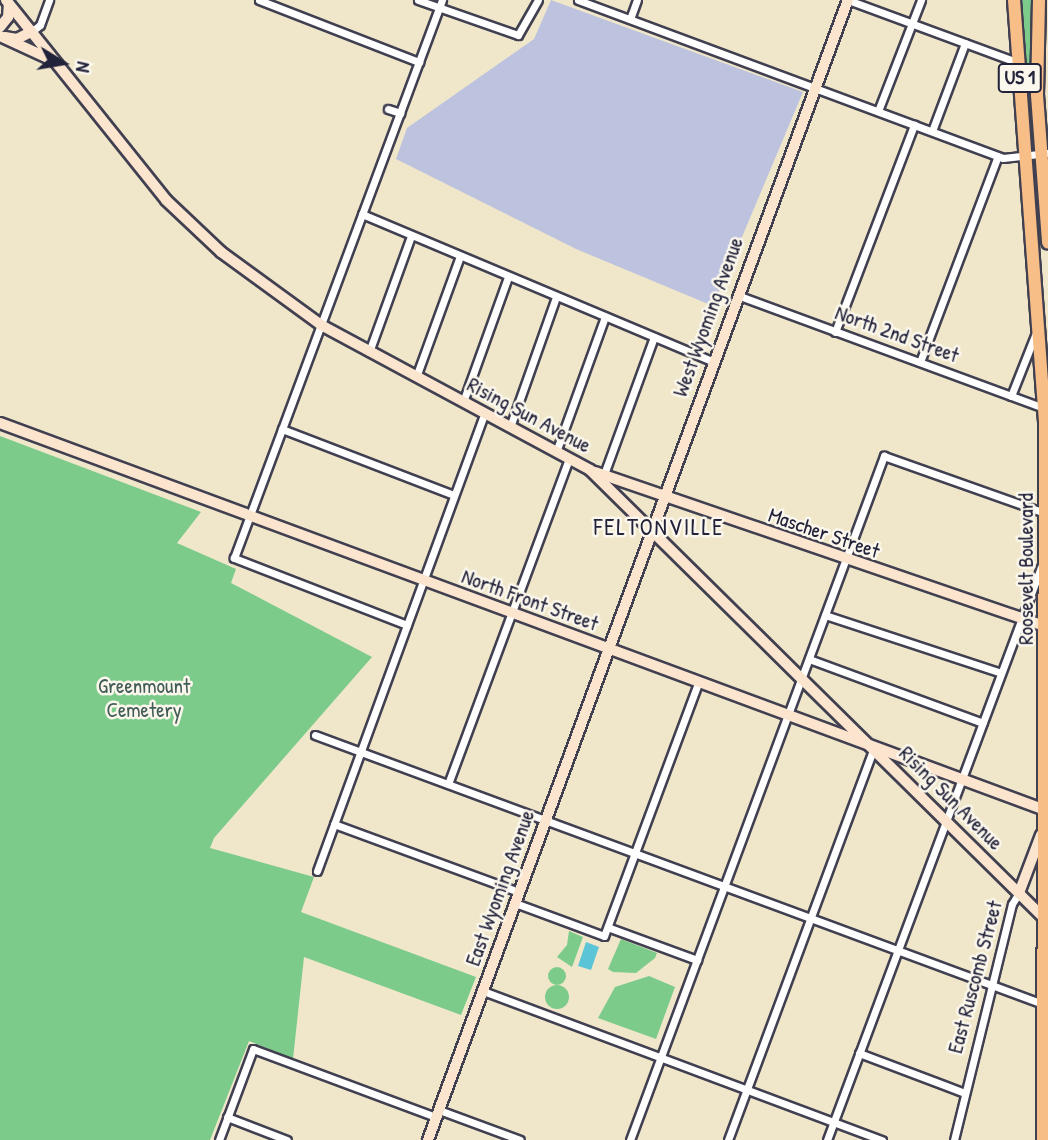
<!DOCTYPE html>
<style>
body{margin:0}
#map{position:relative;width:1048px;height:1140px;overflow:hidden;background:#f0e7cb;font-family:"Patrick Hand",sans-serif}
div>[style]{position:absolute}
.industrial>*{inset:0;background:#bdc3de}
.green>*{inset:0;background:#7ccb8b}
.round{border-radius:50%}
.water>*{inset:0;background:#5bc4d7}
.roads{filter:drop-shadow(2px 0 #414051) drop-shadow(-2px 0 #414051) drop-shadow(0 2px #414051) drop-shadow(0 -2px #414051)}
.street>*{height:7px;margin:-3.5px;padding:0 3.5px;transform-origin:3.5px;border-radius:3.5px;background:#fff}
.secondary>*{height:10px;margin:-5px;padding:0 5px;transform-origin:5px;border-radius:5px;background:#fce5cf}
.highway>*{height:12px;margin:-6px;padding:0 6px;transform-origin:6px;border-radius:6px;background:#f7be88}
span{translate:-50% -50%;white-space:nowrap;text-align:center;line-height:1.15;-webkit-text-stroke:5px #fbf7ec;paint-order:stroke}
.shield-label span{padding:2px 5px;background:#fbf7ec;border:2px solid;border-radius:5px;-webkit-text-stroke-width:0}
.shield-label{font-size:19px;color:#22223b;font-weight:700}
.street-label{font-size:21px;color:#22223b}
.park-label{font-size:21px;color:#425d57}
.neighbourhood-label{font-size:23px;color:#22223b;letter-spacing:2px}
.north{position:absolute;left:28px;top:28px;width:70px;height:70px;-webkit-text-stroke:5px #fbf7ec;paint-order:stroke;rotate:101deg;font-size:19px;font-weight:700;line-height:28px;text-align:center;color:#22223b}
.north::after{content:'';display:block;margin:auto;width:24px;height:32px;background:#22223b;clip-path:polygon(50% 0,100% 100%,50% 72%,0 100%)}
</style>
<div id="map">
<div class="industrial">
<i style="clip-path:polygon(551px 0,803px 92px,713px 306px,576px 249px,396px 159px,407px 128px,534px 39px)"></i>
</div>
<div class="green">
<i style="clip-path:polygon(1022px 0,1033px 0,1036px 140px,1031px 140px)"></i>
<i style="clip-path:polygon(0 436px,201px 512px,177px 543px,236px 569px,231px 583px,372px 657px,214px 838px,210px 848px,314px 877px,301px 912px,476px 977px,461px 1015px,304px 957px,293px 1059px,249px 1041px,210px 1140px,0 1140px)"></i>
<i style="clip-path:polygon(569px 931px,583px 937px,572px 967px,557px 957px,567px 945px)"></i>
<i style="clip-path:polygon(621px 939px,657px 953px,655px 958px,636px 973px,613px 972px,608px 969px)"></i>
<i class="round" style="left:548px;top:967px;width:18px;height:18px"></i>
<i style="clip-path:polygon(649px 976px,675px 987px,656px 1039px,598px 1018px,615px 987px)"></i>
<i class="round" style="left:545px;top:985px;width:24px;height:24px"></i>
</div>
<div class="water">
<i style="clip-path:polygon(586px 942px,599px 947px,591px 970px,578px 966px)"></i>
</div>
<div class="roads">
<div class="street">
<i style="left:259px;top:0;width:172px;rotate:21.2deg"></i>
<i style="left:418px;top:0;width:106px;rotate:19.3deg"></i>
<i style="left:518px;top:35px;width:40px;rotate:-60.3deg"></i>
<i style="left:578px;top:0;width:453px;rotate:20.4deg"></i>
<i style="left:1003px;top:158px;width:45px;rotate:-6.3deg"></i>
<i style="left:848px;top:0;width:182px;rotate:20.2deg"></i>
<i style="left:630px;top:19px;width:20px;rotate:-70deg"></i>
<i style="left:31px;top:32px;width:11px;rotate:-38deg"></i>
<i style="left:40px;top:25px;width:27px;rotate:-70deg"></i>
<i style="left:388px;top:109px;width:13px;rotate:18deg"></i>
<i style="left:878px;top:111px;width:119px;rotate:-68.8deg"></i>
<i style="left:932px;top:131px;width:94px;rotate:-69.4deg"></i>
<i style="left:362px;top:214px;width:380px;rotate:22.8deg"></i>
<i style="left:737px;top:295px;width:327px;rotate:20.2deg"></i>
<i style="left:835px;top:332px;width:222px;rotate:-69.1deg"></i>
<i style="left:369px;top:352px;width:123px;rotate:-70.1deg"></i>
<i style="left:920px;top:362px;width:220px;rotate:-69.3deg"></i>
<i style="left:416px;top:377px;width:129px;rotate:-70deg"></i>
<i style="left:1011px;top:396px;width:68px;rotate:-68.4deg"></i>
<i style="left:463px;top:402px;width:133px;rotate:-70.2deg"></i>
<i style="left:510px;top:427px;width:138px;rotate:-70.5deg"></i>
<i style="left:282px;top:429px;width:184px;rotate:21deg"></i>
<i style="left:556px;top:452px;width:144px;rotate:-70.1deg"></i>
<i style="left:603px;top:477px;width:149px;rotate:-70deg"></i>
<i style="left:825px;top:615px;width:185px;rotate:18.2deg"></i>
<i style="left:407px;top:625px;width:186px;rotate:-158.8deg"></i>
<i style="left:234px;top:558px;width:596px;rotate:-69.56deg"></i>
<i style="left:809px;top:659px;width:185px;rotate:20.2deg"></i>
<i style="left:315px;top:735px;width:776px;rotate:20.28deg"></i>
<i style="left:448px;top:784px;width:347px;rotate:-69.6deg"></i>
<i style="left:334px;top:824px;width:197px;rotate:20.2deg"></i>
<i style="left:317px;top:871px;width:487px;rotate:-69.9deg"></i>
<i style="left:515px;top:903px;width:95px;rotate:20.3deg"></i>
<i style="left:604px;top:936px;width:270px;rotate:-69.6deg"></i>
<i style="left:610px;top:928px;width:93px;rotate:20.2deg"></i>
<i style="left:483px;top:991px;width:426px;rotate:20.5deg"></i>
<i style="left:859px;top:1053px;width:113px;rotate:20.7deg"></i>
<i style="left:439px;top:1110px;width:86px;rotate:20.3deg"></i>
<i style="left:227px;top:1117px;width:64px;rotate:21deg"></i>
<i style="left:219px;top:1140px;width:97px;rotate:-69.5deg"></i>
<i style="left:253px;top:1049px;width:195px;rotate:20.4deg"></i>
<i style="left:630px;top:1140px;width:730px;rotate:-69.63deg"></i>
<i style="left:884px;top:456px;width:171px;rotate:19.5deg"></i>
<i style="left:728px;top:1140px;width:418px;rotate:-69.6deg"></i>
<i style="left:827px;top:1140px;width:612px;rotate:-69.52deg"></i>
<i style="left:954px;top:1140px;width:243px;rotate:-76.2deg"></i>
<i style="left:1012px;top:904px;width:13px;rotate:-58deg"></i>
</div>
<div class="secondary">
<i style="left:6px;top:0;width:256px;rotate:51.3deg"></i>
<i style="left:166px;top:200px;width:76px;rotate:43.4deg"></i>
<i style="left:221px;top:252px;width:124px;rotate:36.1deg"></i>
<i style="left:321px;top:325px;width:306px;rotate:28.3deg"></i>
<i style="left:590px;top:470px;width:642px;rotate:44.62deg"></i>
<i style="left:0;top:27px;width:13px;rotate:-51deg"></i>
<i style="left:8px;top:17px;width:13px;rotate:-86deg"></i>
<i style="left:0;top:36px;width:55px;rotate:24.7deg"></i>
<i style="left:5px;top:37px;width:12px;rotate:9deg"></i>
<i style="left:17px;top:39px;width:16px;rotate:-27deg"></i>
<i style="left:0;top:423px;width:1118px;rotate:20.32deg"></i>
<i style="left:595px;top:472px;width:479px;rotate:18.9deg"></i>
<i style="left:1019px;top:893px;width:62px;rotate:-69.2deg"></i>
<i style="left:428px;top:1140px;width:1215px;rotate:-69.78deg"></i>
</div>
<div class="highway">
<i style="left:1014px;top:0;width:422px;rotate:85.8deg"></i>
<i style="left:1045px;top:421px;width:719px;rotate:90.16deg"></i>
<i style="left:1039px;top:0;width:95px;rotate:91.2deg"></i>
<i style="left:1037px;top:95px;width:148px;rotate:85.7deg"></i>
</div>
</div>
<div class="shield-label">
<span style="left:1020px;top:78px">US 1</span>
</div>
<div class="street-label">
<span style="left:708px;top:317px;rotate:-70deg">West Wyoming Avenue</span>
<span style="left:897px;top:334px;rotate:20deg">North 2nd Street</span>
<span style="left:529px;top:415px;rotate:28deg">Rising Sun Avenue</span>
<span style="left:824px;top:533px;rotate:19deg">Mascher Street</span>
<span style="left:1026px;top:569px;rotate:-90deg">Roosevelt Boulevard</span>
<span style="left:530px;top:600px;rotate:20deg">North Front Street</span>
<span style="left:951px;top:798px;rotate:45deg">Rising Sun Avenue</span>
<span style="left:500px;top:888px;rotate:-70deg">East Wyoming Avenue</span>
<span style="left:975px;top:977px;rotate:-75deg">East Ruscomb Street</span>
</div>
<div class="park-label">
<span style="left:144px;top:698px">Greenmount<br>Cemetery</span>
</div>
<div class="neighbourhood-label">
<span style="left:659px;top:527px">FELTONVILLE</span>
</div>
<div class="north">N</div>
</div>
